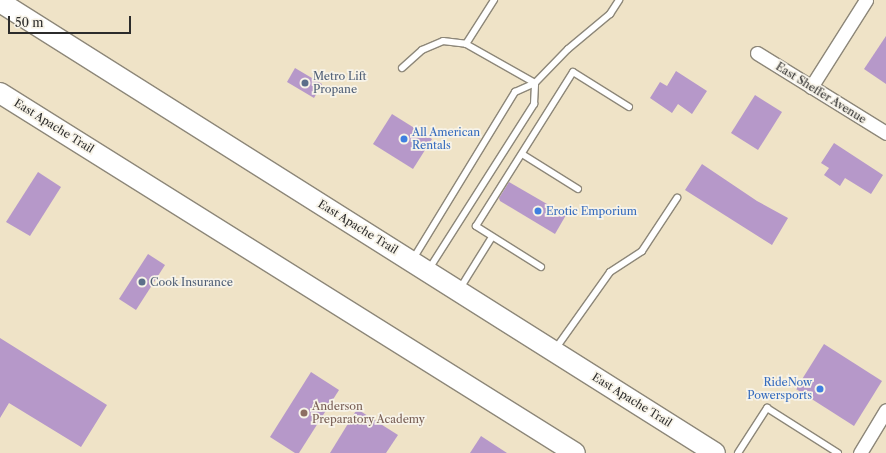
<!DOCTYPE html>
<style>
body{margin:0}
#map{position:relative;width:886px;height:453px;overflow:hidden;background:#efe3c7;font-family:"Libre Caslon Text",serif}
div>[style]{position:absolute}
.building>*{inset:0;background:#b698c9}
.roads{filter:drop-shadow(1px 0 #8d8779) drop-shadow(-1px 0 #8d8779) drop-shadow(0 1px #8d8779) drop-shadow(0 -1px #8d8779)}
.service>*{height:6px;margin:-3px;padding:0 3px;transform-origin:3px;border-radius:3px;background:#fff}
.minor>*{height:13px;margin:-6.5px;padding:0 6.5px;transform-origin:6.5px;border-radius:6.5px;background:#fff}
.primary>*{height:20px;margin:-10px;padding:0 10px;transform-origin:10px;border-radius:10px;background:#fff}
.dots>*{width:11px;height:11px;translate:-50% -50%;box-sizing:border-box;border:2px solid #f7f3e8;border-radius:50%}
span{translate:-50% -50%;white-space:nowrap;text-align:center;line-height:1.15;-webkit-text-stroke:3.5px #f7f3e8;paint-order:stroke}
.service-label{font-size:11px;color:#4e5e75}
.left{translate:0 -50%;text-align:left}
.street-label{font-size:11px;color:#2b2b2b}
.shop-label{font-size:11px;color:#366cbe}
.right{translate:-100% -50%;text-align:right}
.education-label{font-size:11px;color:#785e54}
.scale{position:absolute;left:8px;top:16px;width:123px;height:18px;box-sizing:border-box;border:2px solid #2b2b2b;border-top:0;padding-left:5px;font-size:12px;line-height:14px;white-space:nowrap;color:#2b2b2b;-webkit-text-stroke:3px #f7f3e8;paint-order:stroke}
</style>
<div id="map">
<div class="building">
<i style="clip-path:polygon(886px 36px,886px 84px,864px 69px)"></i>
<i style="clip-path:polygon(295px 68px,322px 84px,314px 98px,287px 82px)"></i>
<i style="clip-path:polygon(676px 71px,707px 91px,692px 114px,678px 104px,672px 113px,650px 98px,660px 82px,667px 86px)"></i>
<i style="clip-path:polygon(755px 95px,782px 112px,758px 150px,731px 133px)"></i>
<i style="clip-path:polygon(392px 114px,432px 139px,413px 169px,373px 144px)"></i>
<i style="clip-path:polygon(834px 143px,883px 175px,871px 194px,845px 178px,840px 186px,824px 175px,829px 168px,821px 163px)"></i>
<i style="clip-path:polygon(702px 164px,757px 201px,788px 218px,772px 245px,685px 190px)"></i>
<i style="clip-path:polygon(38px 172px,61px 187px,30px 236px,6px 222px)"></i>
<i style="clip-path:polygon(509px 182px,566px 215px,555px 234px,500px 201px,499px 198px)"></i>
<i style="clip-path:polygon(148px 254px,165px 265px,136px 310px,119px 299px)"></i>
<i style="clip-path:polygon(0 338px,107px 405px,81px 447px,9px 403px,0 418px)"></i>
<i style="clip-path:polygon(824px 344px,882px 381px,854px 426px,796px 389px)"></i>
<i style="clip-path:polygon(311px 372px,339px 390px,299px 453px,295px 453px,270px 437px)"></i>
<i style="clip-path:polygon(357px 409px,398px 435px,386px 453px,330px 453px)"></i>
<i style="clip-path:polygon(481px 436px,507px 453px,470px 453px)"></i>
</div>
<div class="roads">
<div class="service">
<i style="left:494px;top:0;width:52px;rotate:122.5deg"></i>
<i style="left:466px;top:44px;width:79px;rotate:29.5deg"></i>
<i style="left:402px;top:68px;width:27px;rotate:-42deg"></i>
<i style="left:422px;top:50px;width:23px;rotate:-23deg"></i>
<i style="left:443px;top:41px;width:23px;rotate:7deg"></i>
<i style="left:522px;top:154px;width:66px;rotate:32deg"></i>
<i style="left:413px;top:259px;width:196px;rotate:-58.6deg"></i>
<i style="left:515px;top:92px;width:22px;rotate:-24deg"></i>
<i style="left:535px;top:83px;width:47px;rotate:-45.9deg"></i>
<i style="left:568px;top:49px;width:55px;rotate:-39.8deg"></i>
<i style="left:610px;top:14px;width:17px;rotate:-57deg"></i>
<i style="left:541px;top:267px;width:77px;rotate:-147.8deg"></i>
<i style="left:476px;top:226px;width:182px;rotate:-57.8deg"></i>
<i style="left:573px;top:72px;width:66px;rotate:32deg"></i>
<i style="left:429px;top:269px;width:196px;rotate:-57.5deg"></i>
<i style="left:534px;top:104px;width:21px;rotate:-87deg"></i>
<i style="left:459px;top:290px;width:62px;rotate:-58.1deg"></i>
<i style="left:556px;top:348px;width:93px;rotate:-54.6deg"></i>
<i style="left:610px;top:272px;width:38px;rotate:-33deg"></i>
<i style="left:642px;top:251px;width:64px;rotate:-56.6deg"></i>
<i style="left:738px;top:453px;width:54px;rotate:-57.2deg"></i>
<i style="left:767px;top:408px;width:84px;rotate:32.4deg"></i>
</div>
<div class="minor">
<i style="left:757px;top:53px;width:152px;rotate:31.8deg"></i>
<i style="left:811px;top:87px;width:103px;rotate:-57.7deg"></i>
<i style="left:860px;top:453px;width:50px;rotate:-58.8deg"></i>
</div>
<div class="primary">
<i style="left:0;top:2px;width:845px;rotate:32.24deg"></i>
<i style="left:0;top:93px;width:678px;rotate:32.05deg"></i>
</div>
</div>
<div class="dots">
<i style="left:305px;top:83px;background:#5c6f8a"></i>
<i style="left:404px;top:139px;background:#3f7fe0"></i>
<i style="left:538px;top:211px;background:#3f7fe0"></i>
<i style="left:142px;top:282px;background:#5c6f8a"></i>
<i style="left:820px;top:389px;background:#3f7fe0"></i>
<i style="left:304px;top:413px;background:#8d6e63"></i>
</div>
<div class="service-label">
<span class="left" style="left:313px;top:83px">Metro Lift<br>Propane</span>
<span class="left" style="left:150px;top:282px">Cook Insurance</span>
</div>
<div class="street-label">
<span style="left:821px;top:93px;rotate:32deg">East Sheffer Avenue</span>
<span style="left:54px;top:126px;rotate:32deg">East Apache Trail</span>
<span style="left:358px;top:227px;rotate:32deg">East Apache Trail</span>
<span style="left:632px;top:400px;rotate:32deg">East Apache Trail</span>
</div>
<div class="shop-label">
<span class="left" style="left:412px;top:139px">All American<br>Rentals</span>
<span class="left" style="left:546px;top:211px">Erotic Emporium</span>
<span class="right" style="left:812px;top:389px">RideNow<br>Powersports</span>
</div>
<div class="education-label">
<span class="left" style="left:312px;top:413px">Anderson<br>Preparatory Academy</span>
</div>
<div class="scale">50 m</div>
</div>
